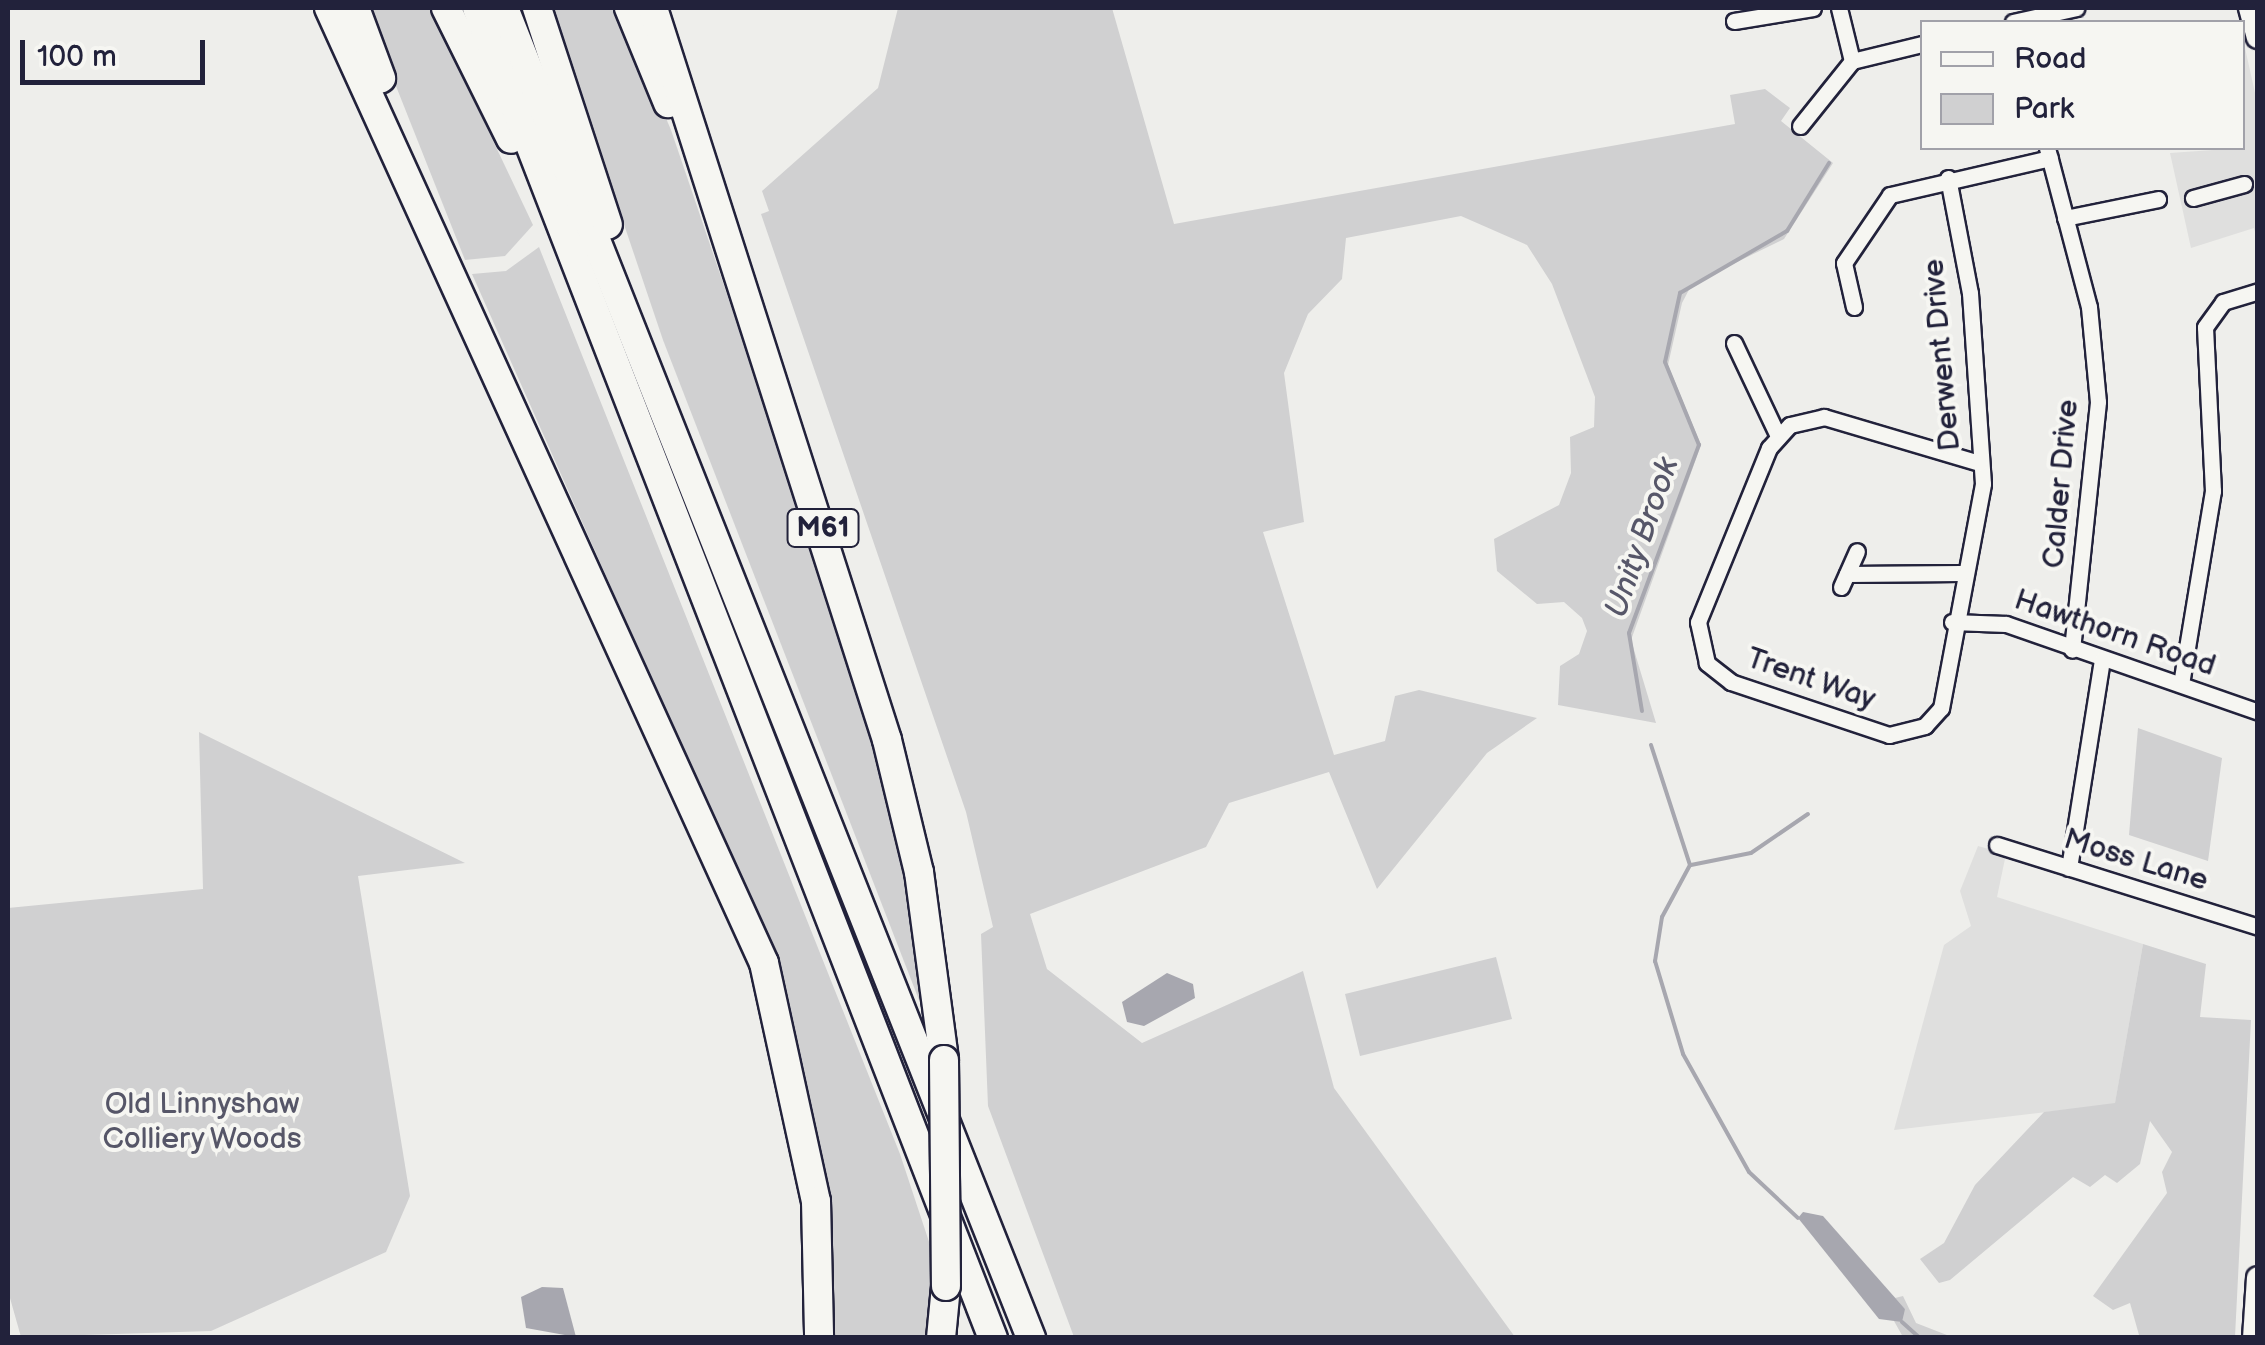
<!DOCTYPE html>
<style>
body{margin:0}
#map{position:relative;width:2265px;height:1345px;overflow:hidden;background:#eeeeeb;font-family:"Balsamiq Sans",sans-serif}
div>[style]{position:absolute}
.built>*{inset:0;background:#dfdfde}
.green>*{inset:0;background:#d0d0d1}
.water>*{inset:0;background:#a7a7af}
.stream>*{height:4px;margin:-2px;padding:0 2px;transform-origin:2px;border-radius:2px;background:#a7a7af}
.roads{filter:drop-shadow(2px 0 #22223b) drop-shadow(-2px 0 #22223b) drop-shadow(0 2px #22223b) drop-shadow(0 -2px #22223b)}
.street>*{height:15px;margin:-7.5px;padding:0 7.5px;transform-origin:7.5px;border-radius:7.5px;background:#f6f6f2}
.primary>*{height:22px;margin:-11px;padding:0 11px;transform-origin:11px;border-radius:11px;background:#f6f6f2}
.highway>*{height:28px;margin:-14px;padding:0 14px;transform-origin:14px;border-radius:14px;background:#f6f6f2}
.bridges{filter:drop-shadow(2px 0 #22223b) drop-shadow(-2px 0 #22223b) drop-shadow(0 2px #22223b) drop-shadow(0 -2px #22223b)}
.highway-bridge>*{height:28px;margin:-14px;padding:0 14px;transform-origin:14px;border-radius:14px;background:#f6f6f2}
span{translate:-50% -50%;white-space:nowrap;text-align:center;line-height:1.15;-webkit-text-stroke:8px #f6f6f2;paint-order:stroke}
.shield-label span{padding:2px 8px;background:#f6f6f2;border:2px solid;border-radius:8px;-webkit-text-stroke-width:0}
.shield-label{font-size:28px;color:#22223b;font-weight:700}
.street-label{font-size:30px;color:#22223b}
.park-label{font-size:30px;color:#565668}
.water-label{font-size:32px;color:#575769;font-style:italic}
.frame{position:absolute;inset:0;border:10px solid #22223b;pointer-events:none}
.legend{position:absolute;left:1920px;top:20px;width:325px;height:130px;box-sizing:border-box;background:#f6f6f2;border:2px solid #a1a1a9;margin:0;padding:12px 18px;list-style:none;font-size:30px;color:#22223b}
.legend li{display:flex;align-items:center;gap:20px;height:50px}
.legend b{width:50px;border:2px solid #a1a1a9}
.scale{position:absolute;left:20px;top:40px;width:185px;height:45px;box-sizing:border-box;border:5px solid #22223b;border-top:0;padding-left:12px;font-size:30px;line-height:35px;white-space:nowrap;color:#22223b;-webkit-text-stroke:8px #f6f6f2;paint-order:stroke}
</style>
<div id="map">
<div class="built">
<i style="clip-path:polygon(2245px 48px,2257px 102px,2257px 239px,2254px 228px,2191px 248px,2170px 153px,2242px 148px)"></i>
<i style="clip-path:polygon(1978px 846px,2006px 854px,1997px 897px,2143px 944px,2115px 1104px,1894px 1130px,1944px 945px,1971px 926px,1960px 891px)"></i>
</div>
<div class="green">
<i style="clip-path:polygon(365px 8px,430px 8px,533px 225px,505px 256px,465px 260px)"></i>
<i style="clip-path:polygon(551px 8px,619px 8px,671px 130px,844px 638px,907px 858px,931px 1031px,663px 340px)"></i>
<i style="clip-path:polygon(898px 8px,1112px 8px,1174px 224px,1735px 124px,1730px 95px,1765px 89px,1790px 108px,1781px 121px,1833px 163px,1784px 239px,1692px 284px,1682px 303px,1668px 365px,1701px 445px,1631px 640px,1656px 723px,1558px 705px,1560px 666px,1579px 654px,1587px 631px,1582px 618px,1564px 602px,1537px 604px,1497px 571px,1494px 539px,1559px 505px,1571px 473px,1570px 437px,1594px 427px,1595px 397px,1552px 284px,1527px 245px,1461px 216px,1346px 238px,1342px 279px,1308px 314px,1284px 373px,1304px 522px,1263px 532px,1334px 755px,1385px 741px,1395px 696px,1419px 690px,1537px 718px,1487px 753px,1377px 889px,1329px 772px,1229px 803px,1206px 847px,1030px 914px,1047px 969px,1142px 1043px,1303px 971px,1334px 1088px,1515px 1337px,1074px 1337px,988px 1106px,981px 934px,993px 927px,966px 812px,761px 214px,769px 211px,762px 191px,878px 88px)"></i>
<i style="clip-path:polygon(539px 247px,900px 1154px,937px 1266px,934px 1337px,826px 1337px,818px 1157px,791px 1023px,711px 812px,472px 274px,506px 271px)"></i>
<i style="clip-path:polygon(2138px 728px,2222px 758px,2208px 861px,2129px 835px)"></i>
<i style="clip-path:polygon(199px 732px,465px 863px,358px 876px,410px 1196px,386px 1252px,211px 1331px,21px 1337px,8px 1291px,8px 908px,203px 889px)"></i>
<i style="clip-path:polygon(2143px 944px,2206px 964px,2200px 1017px,2251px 1020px,2235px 1337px,2139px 1335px,2130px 1303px,2113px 1310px,2093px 1296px,2167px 1193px,2162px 1172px,2172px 1152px,2150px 1121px,2140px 1164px,2117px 1183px,2105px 1175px,2090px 1187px,2073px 1177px,1950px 1280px,1939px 1283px,1920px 1259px,1944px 1243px,1975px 1185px,2044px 1112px,2115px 1103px)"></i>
<i style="clip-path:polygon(1496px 957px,1512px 1019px,1360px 1056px,1345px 994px)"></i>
<i style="clip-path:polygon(1903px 1296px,1916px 1323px,1952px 1337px,1903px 1337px,1894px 1321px,1905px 1309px,1895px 1298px)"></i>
</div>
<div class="water">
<i style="clip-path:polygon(1167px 973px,1193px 984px,1195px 998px,1144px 1026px,1127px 1022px,1122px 1002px)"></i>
<i style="clip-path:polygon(1803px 1212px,1823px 1216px,1905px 1309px,1902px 1322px,1879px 1319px,1798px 1218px)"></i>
<i style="clip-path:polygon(542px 1287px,563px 1288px,576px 1337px,526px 1328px,521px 1297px)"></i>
</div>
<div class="stream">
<i style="left:1642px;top:711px;width:79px;rotate:-99.5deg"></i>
<i style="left:1629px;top:633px;width:201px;rotate:-69.6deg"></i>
<i style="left:1699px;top:445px;width:90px;rotate:-112.3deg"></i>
<i style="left:1665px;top:362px;width:71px;rotate:-77.7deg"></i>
<i style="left:1680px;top:293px;width:124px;rotate:-30.1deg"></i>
<i style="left:1787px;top:231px;width:80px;rotate:-58.3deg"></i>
<i style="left:1651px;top:745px;width:126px;rotate:72deg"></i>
<i style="left:1690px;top:865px;width:59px;rotate:118.3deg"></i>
<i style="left:1662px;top:917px;width:45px;rotate:99deg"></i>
<i style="left:1655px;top:961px;width:97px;rotate:73.2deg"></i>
<i style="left:1683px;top:1054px;width:135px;rotate:60.8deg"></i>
<i style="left:1749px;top:1172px;width:67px;rotate:43.2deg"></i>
<i style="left:1691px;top:865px;width:61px;rotate:-11.3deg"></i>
<i style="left:1751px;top:853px;width:69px;rotate:-34.4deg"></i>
<i style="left:1902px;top:1322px;width:24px;rotate:42deg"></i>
</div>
<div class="roads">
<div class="street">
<i style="left:1839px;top:8px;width:55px;rotate:76.2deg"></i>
<i style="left:1734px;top:21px;width:80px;rotate:-9.3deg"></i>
<i style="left:2013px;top:22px;width:65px;rotate:-12.5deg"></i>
<i style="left:1800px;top:126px;width:83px;rotate:-51.3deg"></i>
<i style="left:1852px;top:61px;width:72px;rotate:-13.7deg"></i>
<i style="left:2047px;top:148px;width:164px;rotate:75.2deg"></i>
<i style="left:2089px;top:307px;width:95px;rotate:84.6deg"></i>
<i style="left:2098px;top:402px;width:249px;rotate:96deg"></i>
<i style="left:1948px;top:178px;width:117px;rotate:79.2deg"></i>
<i style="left:1970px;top:293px;width:191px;rotate:86.1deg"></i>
<i style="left:1983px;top:484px;width:228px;rotate:100.6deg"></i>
<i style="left:1941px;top:708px;width:24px;rotate:132deg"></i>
<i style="left:1925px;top:726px;width:37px;rotate:166deg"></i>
<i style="left:1889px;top:735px;width:167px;rotate:-161.5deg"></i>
<i style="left:1731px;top:682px;width:31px;rotate:-142deg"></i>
<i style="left:1707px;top:663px;width:42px;rotate:-102.4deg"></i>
<i style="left:1698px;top:622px;width:188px;rotate:-67.8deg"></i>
<i style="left:1769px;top:448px;width:31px;rotate:-48deg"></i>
<i style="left:1790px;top:425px;width:35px;rotate:-13deg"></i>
<i style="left:1824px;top:417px;width:162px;rotate:16.5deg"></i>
<i style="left:2193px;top:198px;width:53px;rotate:-15.4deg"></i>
<i style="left:2065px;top:218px;width:95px;rotate:-11.5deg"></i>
<i style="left:1854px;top:307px;width:45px;rotate:-102.8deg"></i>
<i style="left:1844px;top:263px;width:82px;rotate:-55.9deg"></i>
<i style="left:1890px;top:195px;width:164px;rotate:-13deg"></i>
<i style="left:1734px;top:343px;width:103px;rotate:64.7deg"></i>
<i style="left:1847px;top:574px;width:114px;rotate:-0.5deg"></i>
<i style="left:1841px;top:587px;width:39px;rotate:-66deg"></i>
<i style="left:1952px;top:622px;width:54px;rotate:2.1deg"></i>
<i style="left:2006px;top:624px;width:267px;rotate:19.2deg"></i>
<i style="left:2181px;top:684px;width:196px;rotate:-80.6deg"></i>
<i style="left:2213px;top:491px;width:164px;rotate:-92.8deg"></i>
<i style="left:2205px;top:327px;width:31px;rotate:-54deg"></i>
<i style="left:2223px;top:302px;width:37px;rotate:-17deg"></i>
<i style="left:1997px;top:845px;width:274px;rotate:17.4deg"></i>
<i style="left:2069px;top:868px;width:211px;rotate:-81deg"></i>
</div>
<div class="primary">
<i style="left:2250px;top:8px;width:30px;rotate:75deg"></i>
<i style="left:2254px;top:1338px;width:60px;rotate:-86.2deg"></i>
</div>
<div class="highway">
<i style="left:329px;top:8px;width:1049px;rotate:65.51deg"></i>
<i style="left:764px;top:963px;width:244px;rotate:77.7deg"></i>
<i style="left:816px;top:1201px;width:137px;rotate:88.7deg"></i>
<i style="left:355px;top:8px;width:75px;rotate:69.6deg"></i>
<i style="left:446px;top:8px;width:146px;rotate:63.6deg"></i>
<i style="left:477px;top:8px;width:1427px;rotate:68.8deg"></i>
<i style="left:504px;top:8px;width:1431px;rotate:68.38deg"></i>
<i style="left:537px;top:8px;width:228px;rotate:71.9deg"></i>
<i style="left:629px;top:8px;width:103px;rotate:67.7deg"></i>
<i style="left:653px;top:8px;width:768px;rotate:72.27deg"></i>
<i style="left:887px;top:740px;width:136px;rotate:76.4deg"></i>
<i style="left:919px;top:872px;width:190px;rotate:82.4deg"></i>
<i style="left:941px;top:1338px;width:52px;rotate:-84.5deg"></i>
</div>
</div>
<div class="bridges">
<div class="highway-bridge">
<i style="left:944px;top:1060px;width:226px;rotate:89.5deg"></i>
</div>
</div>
<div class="shield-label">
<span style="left:823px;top:528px">M61</span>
</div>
<div class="street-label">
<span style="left:1942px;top:355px;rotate:-95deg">Derwent Drive</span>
<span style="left:2061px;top:484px;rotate:-85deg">Calder Drive</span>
<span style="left:2115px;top:633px;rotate:19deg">Hawthorn Road</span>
<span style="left:1811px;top:679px;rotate:19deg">Trent Way</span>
<span style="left:2136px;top:860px;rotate:17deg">Moss Lane</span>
</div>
<div class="park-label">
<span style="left:202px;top:1121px">Old Linnyshaw<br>Colliery Woods</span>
</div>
<div class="water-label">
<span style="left:1643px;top:538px;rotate:-71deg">Unity Brook</span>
</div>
<div class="frame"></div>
<ul class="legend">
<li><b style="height:12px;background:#f6f6f2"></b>Road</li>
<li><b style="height:28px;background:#d0d0d1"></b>Park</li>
</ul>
<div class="scale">100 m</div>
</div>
